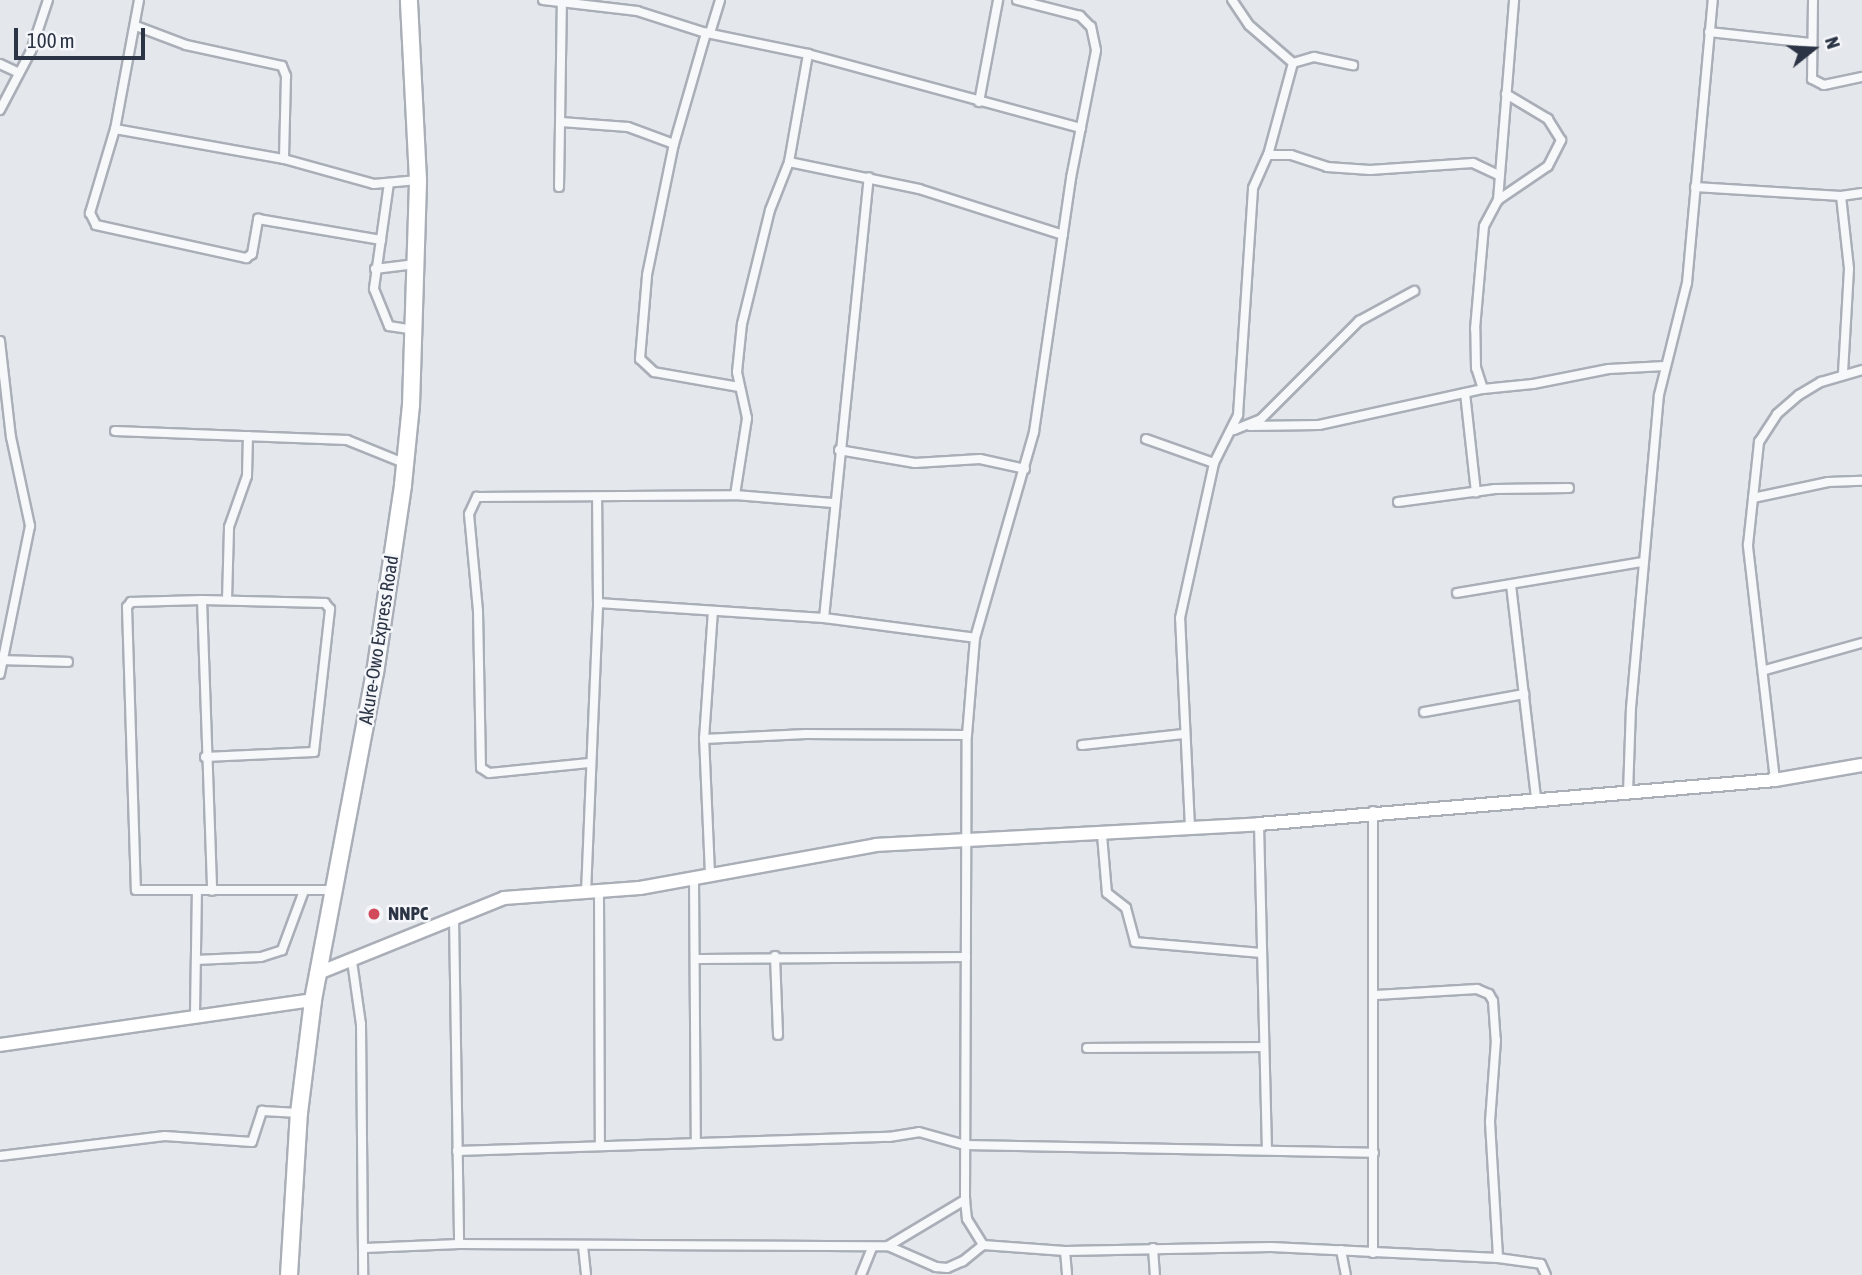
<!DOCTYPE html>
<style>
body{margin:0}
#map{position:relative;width:1862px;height:1275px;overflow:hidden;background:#e4e7ec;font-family:"Asap Condensed",sans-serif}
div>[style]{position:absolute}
.roads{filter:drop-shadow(2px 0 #a9aeb7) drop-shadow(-2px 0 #a9aeb7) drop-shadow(0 2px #a9aeb7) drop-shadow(0 -2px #a9aeb7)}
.street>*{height:8px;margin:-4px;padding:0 4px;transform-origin:4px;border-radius:4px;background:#f7f8fa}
.secondary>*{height:12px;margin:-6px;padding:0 6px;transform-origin:6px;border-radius:6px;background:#fff}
.highway>*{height:16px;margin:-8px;padding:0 8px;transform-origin:8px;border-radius:8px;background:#fff}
.dots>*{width:19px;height:19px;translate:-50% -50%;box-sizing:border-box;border:4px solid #f4f6f9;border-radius:50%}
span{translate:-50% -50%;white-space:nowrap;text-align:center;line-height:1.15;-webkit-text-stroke:5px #f4f6f9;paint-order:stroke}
.street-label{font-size:19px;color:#2b3445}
.poi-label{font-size:19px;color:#2b3445;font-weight:700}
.left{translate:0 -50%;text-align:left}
.north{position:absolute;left:1778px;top:14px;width:70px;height:70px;-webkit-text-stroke:5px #f4f6f9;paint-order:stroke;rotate:72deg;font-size:19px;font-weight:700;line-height:28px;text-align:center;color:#2b3445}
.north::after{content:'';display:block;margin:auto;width:24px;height:32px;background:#2b3445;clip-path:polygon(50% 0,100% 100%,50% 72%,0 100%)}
.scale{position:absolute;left:14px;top:28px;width:131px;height:32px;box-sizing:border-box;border:4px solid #2b3445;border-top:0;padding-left:9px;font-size:21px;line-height:24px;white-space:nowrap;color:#2b3445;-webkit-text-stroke:5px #f4f6f9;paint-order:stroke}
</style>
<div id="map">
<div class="roads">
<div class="street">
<i style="left:139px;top:0;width:131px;rotate:100.5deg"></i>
<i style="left:115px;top:129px;width:88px;rotate:106.6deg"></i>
<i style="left:90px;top:213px;width:13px;rotate:63deg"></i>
<i style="left:96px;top:225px;width:154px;rotate:12.4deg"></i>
<i style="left:246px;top:258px;width:7px;rotate:-34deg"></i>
<i style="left:252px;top:254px;width:36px;rotate:-80deg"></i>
<i style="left:258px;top:219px;width:125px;rotate:9.7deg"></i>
<i style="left:543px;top:0;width:95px;rotate:6.7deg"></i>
<i style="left:637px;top:11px;width:72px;rotate:17.7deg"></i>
<i style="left:1813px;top:0;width:79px;rotate:90.7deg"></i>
<i style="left:1812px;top:79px;width:13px;rotate:27deg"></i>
<i style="left:1824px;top:85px;width:39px;rotate:-12deg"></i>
<i style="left:136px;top:26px;width:53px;rotate:20.8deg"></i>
<i style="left:186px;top:45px;width:98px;rotate:12.3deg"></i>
<i style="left:282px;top:66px;width:11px;rotate:68deg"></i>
<i style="left:286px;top:76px;width:83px;rotate:91.4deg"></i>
<i style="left:1709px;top:32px;width:102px;rotate:6.2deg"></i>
<i style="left:710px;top:33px;width:34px;rotate:-73deg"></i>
<i style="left:1293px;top:63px;width:22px;rotate:-16deg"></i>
<i style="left:1314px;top:57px;width:40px;rotate:12deg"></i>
<i style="left:0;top:64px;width:21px;rotate:25deg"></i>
<i style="left:979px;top:102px;width:104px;rotate:-79.4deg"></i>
<i style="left:0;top:110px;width:67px;rotate:-62.3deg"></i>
<i style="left:31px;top:51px;width:54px;rotate:-71.6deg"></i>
<i style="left:561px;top:122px;width:67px;rotate:4.3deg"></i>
<i style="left:628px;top:127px;width:49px;rotate:20.3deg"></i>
<i style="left:115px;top:129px;width:172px;rotate:10.1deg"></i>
<i style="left:284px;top:159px;width:93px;rotate:15.5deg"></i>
<i style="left:374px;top:184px;width:44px;rotate:-5.2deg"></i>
<i style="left:1268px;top:155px;width:23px"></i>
<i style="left:1291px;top:155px;width:38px;rotate:18deg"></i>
<i style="left:1327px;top:167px;width:43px;rotate:4deg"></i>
<i style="left:1370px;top:170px;width:103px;rotate:-3.9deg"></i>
<i style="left:1473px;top:163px;width:29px;rotate:25deg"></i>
<i style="left:789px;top:162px;width:133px;rotate:11.7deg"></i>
<i style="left:919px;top:189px;width:151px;rotate:17.7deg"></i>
<i style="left:389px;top:183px;width:107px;rotate:98.1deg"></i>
<i style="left:374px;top:289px;width:40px;rotate:68deg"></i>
<i style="left:389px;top:326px;width:25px;rotate:9deg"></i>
<i style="left:559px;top:187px;width:184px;rotate:-89.1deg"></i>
<i style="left:1695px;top:187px;width:146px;rotate:3.5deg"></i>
<i style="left:1841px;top:196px;width:73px;rotate:83.7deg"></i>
<i style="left:1849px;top:269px;width:104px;rotate:93.3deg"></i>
<i style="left:1841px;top:196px;width:21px;rotate:-8deg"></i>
<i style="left:1498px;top:200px;width:201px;rotate:-85.4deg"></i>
<i style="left:375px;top:269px;width:41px;rotate:-7deg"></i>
<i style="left:0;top:341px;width:97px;rotate:83.5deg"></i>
<i style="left:11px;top:437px;width:91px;rotate:77.9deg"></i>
<i style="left:30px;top:526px;width:151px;rotate:101.5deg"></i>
<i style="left:739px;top:387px;width:86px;rotate:-170deg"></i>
<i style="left:654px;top:372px;width:19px;rotate:-137deg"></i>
<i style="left:640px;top:359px;width:84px;rotate:-85.2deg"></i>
<i style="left:647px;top:275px;width:134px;rotate:-78.4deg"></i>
<i style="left:674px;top:144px;width:116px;rotate:-73.9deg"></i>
<i style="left:706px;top:33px;width:104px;rotate:11.6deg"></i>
<i style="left:1483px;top:389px;width:22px;rotate:-108deg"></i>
<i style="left:1476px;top:368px;width:39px;rotate:-91deg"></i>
<i style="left:1475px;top:329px;width:103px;rotate:-85deg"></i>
<i style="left:1484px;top:226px;width:30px;rotate:-62deg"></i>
<i style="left:1498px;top:200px;width:60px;rotate:-34.2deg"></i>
<i style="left:1548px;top:166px;width:29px;rotate:-63deg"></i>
<i style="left:1561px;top:140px;width:25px;rotate:-122deg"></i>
<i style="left:1548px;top:119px;width:49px;rotate:-149.2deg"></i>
<i style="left:1465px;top:393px;width:100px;rotate:83.7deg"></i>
<i style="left:1250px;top:426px;width:69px;rotate:-0.8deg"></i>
<i style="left:1319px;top:425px;width:168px;rotate:-12.4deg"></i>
<i style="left:1483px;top:389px;width:50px;rotate:-5.7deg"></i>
<i style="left:1533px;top:384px;width:77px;rotate:-11.2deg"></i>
<i style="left:1609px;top:369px;width:56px;rotate:-3.1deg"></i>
<i style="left:1234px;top:430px;width:29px;rotate:-22deg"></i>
<i style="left:1261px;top:419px;width:139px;rotate:-45deg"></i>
<i style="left:1359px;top:321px;width:63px;rotate:-28.6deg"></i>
<i style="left:115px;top:431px;width:232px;rotate:2.2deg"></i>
<i style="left:347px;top:440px;width:61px;rotate:22deg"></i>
<i style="left:1146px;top:439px;width:72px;rotate:19.4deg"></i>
<i style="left:839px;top:450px;width:77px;rotate:9.7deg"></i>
<i style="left:915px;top:463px;width:65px;rotate:-3.5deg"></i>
<i style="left:980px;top:459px;width:46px;rotate:12.5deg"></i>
<i style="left:735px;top:495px;width:78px;rotate:-81.1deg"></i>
<i style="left:747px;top:418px;width:47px;rotate:-102.3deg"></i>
<i style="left:737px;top:372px;width:48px;rotate:-84.1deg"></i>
<i style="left:742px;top:324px;width:117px;rotate:-76.2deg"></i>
<i style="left:770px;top:210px;width:52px;rotate:-68.4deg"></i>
<i style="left:789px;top:162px;width:110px;rotate:-80deg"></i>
<i style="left:808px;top:54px;width:283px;rotate:15.2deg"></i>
<i style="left:1753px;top:498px;width:77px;rotate:-12deg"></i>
<i style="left:1828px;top:482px;width:34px;rotate:-2deg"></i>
<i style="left:1398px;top:502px;width:98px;rotate:-7.6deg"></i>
<i style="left:1495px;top:489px;width:74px;rotate:-0.8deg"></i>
<i style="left:1511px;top:585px;width:215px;rotate:83.3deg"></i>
<i style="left:1457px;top:593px;width:189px;rotate:-9.5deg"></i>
<i style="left:202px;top:600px;width:291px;rotate:88deg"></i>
<i style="left:227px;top:600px;width:73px;rotate:-88.4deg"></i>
<i style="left:229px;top:527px;width:54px;rotate:-70.6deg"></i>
<i style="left:247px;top:476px;width:40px;rotate:-88.6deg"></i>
<i style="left:598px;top:603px;width:226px;rotate:3.8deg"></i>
<i style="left:824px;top:618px;width:152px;rotate:7.5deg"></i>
<i style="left:824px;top:618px;width:443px;rotate:-84.2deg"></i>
<i style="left:2px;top:660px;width:66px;rotate:1.7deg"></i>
<i style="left:1765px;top:670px;width:101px;rotate:-15.6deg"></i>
<i style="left:1424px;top:712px;width:102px;rotate:-10.2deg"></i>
<i style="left:704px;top:739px;width:102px;rotate:-2.8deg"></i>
<i style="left:806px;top:734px;width:161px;rotate:0.4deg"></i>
<i style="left:1082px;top:745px;width:102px;rotate:-6.2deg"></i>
<i style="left:205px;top:757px;width:109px;rotate:-2.6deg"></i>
<i style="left:314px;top:752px;width:144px;rotate:-83.6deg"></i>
<i style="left:330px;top:609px;width:8px;rotate:-130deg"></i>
<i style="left:325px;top:603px;width:123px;rotate:-178.6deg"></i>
<i style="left:202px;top:600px;width:71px;rotate:178.4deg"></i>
<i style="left:131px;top:602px;width:6px;rotate:129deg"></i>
<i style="left:127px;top:607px;width:283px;rotate:88.2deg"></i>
<i style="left:136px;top:890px;width:195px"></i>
<i style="left:589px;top:763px;width:100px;rotate:174.3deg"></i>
<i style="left:489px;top:773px;width:9px;rotate:-148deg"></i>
<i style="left:481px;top:768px;width:157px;rotate:-91.1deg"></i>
<i style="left:478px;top:611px;width:97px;rotate:-95.3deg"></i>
<i style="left:469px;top:514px;width:19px;rotate:-65deg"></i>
<i style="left:477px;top:497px;width:258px;rotate:-0.4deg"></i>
<i style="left:735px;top:495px;width:98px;rotate:4.7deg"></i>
<i style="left:1775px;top:780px;width:237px;rotate:-96.6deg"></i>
<i style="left:1748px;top:545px;width:104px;rotate:-83.9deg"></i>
<i style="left:1759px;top:442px;width:33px;rotate:-57deg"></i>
<i style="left:1777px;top:414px;width:29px;rotate:-41deg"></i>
<i style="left:1799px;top:395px;width:26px;rotate:-31deg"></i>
<i style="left:1821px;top:382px;width:43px;rotate:-16.3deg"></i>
<i style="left:1628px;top:793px;width:85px;rotate:-88deg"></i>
<i style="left:1631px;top:708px;width:314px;rotate:-84.9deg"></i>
<i style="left:1659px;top:395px;width:115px;rotate:-76deg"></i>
<i style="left:1687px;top:283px;width:284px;rotate:-84.8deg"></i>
<i style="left:1259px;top:824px;width:326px;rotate:88.6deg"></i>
<i style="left:1190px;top:828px;width:210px;rotate:-92.7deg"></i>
<i style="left:1180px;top:618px;width:159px;rotate:-77.6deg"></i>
<i style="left:1214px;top:463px;width:54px;rotate:-63.4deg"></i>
<i style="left:1238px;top:415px;width:227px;rotate:-86.2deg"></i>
<i style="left:1253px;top:188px;width:36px;rotate:-66deg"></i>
<i style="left:1268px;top:155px;width:95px;rotate:-74.8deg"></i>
<i style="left:1293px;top:63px;width:58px;rotate:-139.2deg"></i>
<i style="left:1249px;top:25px;width:30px;rotate:-124deg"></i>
<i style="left:1102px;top:835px;width:58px;rotate:85.1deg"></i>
<i style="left:1107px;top:893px;width:24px;rotate:38deg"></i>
<i style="left:1126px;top:908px;width:35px;rotate:75deg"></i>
<i style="left:1135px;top:942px;width:126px;rotate:5deg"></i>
<i style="left:710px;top:874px;width:135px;rotate:-92.5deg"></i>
<i style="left:704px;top:739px;width:128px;rotate:-86deg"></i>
<i style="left:694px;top:879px;width:263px;rotate:89.6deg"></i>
<i style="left:586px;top:893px;width:290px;rotate:-87.6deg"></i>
<i style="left:598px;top:603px;width:105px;rotate:-90.5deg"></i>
<i style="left:599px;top:893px;width:250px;rotate:89.8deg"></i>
<i style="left:454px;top:917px;width:327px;rotate:89.1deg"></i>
<i style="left:775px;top:956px;width:79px;rotate:87.8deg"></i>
<i style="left:697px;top:959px;width:269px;rotate:-0.4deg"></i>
<i style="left:196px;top:960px;width:65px;rotate:-2.6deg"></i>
<i style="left:261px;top:957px;width:22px;rotate:-18deg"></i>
<i style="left:282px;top:950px;width:63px;rotate:-69.6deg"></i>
<i style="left:352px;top:961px;width:64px;rotate:81.9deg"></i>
<i style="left:361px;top:1024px;width:251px;rotate:89.5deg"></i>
<i style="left:1376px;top:995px;width:101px;rotate:-3.4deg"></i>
<i style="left:1477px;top:989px;width:13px;rotate:23deg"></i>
<i style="left:1489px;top:994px;width:8px;rotate:60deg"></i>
<i style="left:1493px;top:1001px;width:39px;rotate:86deg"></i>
<i style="left:1496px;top:1040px;width:82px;rotate:94.2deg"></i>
<i style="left:1490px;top:1122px;width:136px;rotate:86.6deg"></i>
<i style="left:195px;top:1014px;width:122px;rotate:-89.1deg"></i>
<i style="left:1087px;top:1048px;width:176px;rotate:-0.3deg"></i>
<i style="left:457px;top:1151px;width:432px;rotate:-1.9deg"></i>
<i style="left:889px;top:1137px;width:30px;rotate:-9deg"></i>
<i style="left:919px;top:1132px;width:48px;rotate:15.8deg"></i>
<i style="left:965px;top:1145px;width:409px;rotate:1.1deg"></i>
<i style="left:0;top:1156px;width:166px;rotate:-6.9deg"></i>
<i style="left:165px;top:1136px;width:87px;rotate:3.9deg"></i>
<i style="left:252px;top:1142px;width:33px;rotate:-72deg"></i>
<i style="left:262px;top:1111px;width:37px;rotate:3deg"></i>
<i style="left:965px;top:1200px;width:465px;rotate:-89.8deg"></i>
<i style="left:967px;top:735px;width:97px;rotate:-85.3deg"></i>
<i style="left:975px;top:638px;width:214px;rotate:-74deg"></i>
<i style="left:1034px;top:432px;width:257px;rotate:-81.7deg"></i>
<i style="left:1071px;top:178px;width:130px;rotate:-78.9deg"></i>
<i style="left:1096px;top:50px;width:24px;rotate:-102deg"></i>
<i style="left:1091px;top:27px;width:16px;rotate:-135deg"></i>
<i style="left:1080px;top:16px;width:65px;rotate:-165.7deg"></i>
<i style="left:965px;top:1200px;width:19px;rotate:84deg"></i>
<i style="left:967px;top:1219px;width:31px;rotate:58deg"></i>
<i style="left:983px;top:1245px;width:26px;rotate:141deg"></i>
<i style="left:963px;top:1261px;width:17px;rotate:156deg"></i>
<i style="left:947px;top:1268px;width:11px;rotate:-175deg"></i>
<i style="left:936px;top:1267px;width:52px;rotate:-156.4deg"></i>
<i style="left:888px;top:1246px;width:90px;rotate:-30.9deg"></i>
<i style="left:983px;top:1245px;width:82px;rotate:4.2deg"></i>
<i style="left:1065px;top:1251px;width:206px;rotate:-1.1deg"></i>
<i style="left:1271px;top:1247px;width:227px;rotate:2.8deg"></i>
<i style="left:1498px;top:1258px;width:43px;rotate:7.9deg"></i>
<i style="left:1541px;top:1264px;width:12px;rotate:66deg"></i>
<i style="left:583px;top:1246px;width:29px;rotate:84deg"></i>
<i style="left:365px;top:1248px;width:94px;rotate:-2.4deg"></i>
<i style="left:459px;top:1244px;width:429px;rotate:0.3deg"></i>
<i style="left:1153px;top:1248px;width:27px;rotate:86deg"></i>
<i style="left:1341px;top:1250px;width:25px;rotate:79deg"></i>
<i style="left:1065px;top:1251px;width:24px;rotate:85deg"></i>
<i style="left:1373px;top:1253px;width:442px;rotate:-90deg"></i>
<i style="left:861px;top:1275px;width:29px;rotate:-68deg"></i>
</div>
<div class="secondary">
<i style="left:316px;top:974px;width:203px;rotate:-22deg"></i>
<i style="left:504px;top:898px;width:136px;rotate:-4.2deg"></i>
<i style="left:640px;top:888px;width:240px;rotate:-10.3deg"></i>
<i style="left:876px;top:845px;width:384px;rotate:-3.1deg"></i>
<i style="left:1259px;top:824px;width:518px;rotate:-4.87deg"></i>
<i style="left:1775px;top:780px;width:88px;rotate:-9.8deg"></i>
<i style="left:0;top:1045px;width:316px;rotate:-8.2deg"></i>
</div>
<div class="highway">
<i style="left:289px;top:1275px;width:162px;rotate:-86.5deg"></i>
<i style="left:299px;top:1113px;width:114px;rotate:-82.9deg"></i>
<i style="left:313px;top:1000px;width:333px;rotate:-79.3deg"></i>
<i style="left:375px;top:673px;width:190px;rotate:-81.5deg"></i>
<i style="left:403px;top:485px;width:80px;rotate:-84.3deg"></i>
<i style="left:411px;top:405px;width:225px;rotate:-88.2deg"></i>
<i style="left:418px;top:180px;width:180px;rotate:-92.9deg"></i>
</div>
</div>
<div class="dots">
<i style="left:374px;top:914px;background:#d1495b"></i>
</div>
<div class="street-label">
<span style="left:379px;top:640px;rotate:-81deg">Akure-Owo Express Road</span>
</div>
<div class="poi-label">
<span class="left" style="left:388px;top:914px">NNPC</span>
</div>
<div class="north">N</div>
<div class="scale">100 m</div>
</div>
